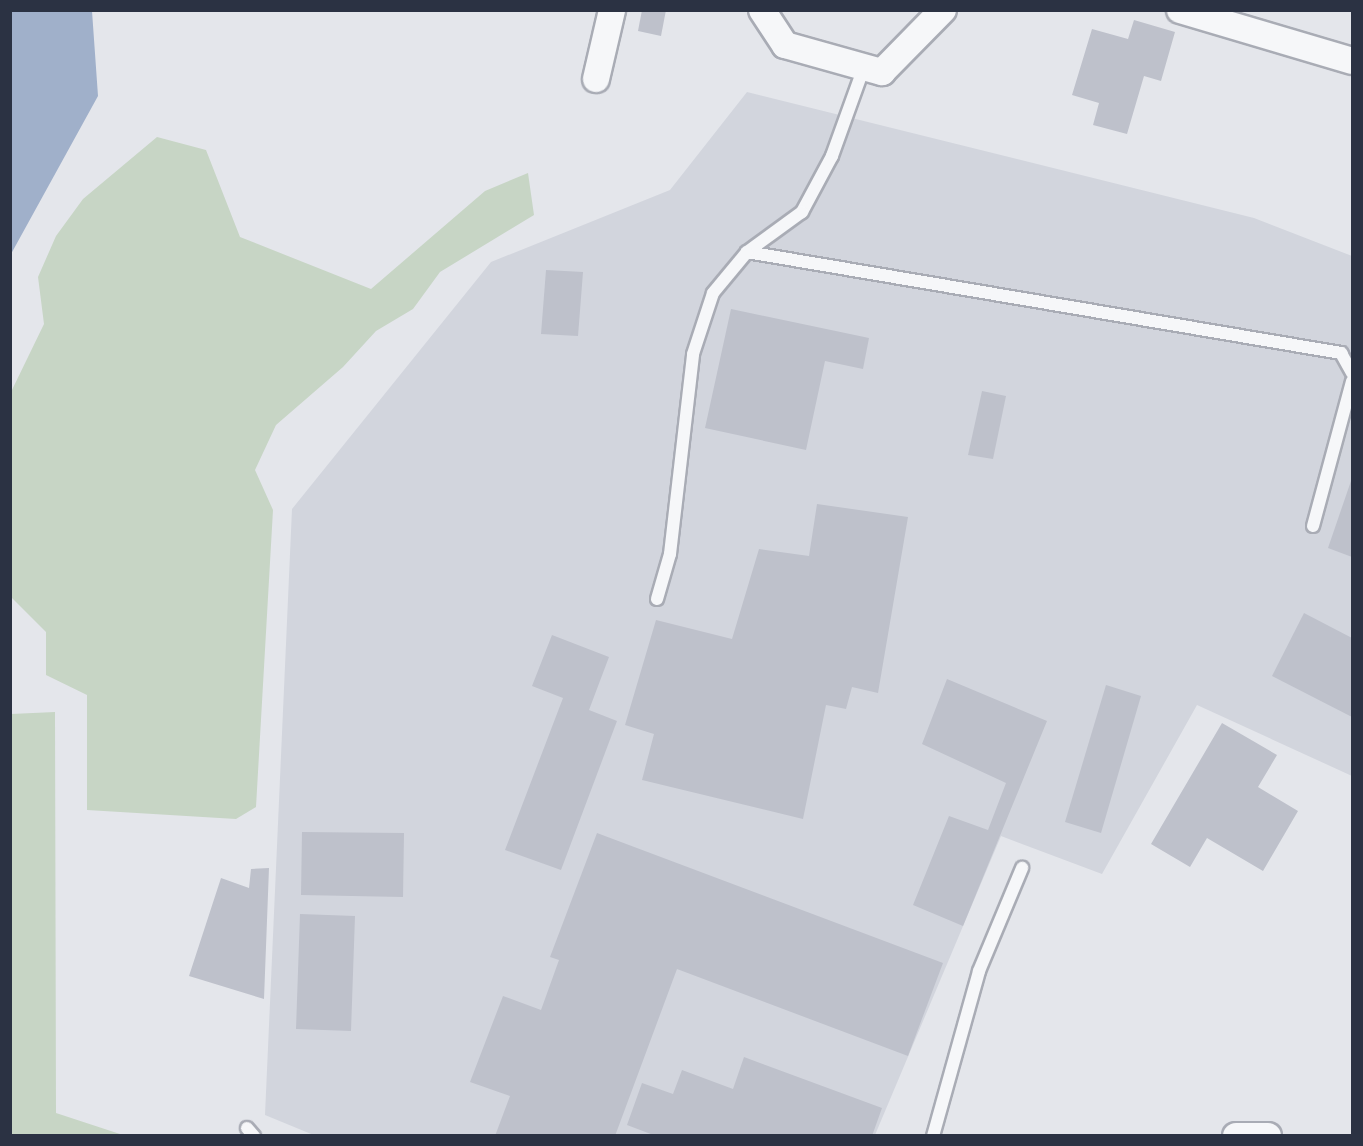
<!DOCTYPE html>
<style>
body{margin:0}
#map{position:relative;width:1363px;height:1146px;overflow:hidden;background:#e4e6eb;font-family:"Exo 2",sans-serif}
div>[style]{position:absolute}
.built>*{inset:0;background:#d2d5dd}
.green>*{inset:0;background:#c7d5c5}
.water>*{inset:0;background:#a0b0ca}
.building>*{inset:0;background:#bec1cb}
.roads{filter:drop-shadow(2px 0 #a9acb5) drop-shadow(-2px 0 #a9acb5) drop-shadow(0 2px #a9acb5) drop-shadow(0 -2px #a9acb5)}
.lane>*{height:12px;margin:-6px;padding:0 6px;transform-origin:6px;border-radius:6px;background:#f6f7f9}
.street>*{height:26px;margin:-13px;padding:0 13px;transform-origin:13px;border-radius:13px;background:#f6f7f9}
span{translate:-50% -50%;white-space:nowrap;text-align:center;line-height:1.15;-webkit-text-stroke:5px #f3f5f8;paint-order:stroke}
.frame{position:absolute;inset:0;border:12px solid #2b3243;pointer-events:none}
</style>
<div id="map">
<div class="built">
<i style="clip-path:polygon(747px 92px,1254px 218px,1352px 256px,1352px 776px,1197px 705px,1102px 874px,1001px 836px,875px 1135px,316px 1136px,265px 1115px,292px 509px,491px 262px,670px 190px)"></i>
</div>
<div class="green">
<i style="clip-path:polygon(157px 137px,206px 150px,240px 237px,371px 289px,485px 191px,528px 173px,534px 215px,440px 272px,413px 309px,376px 331px,343px 367px,276px 425px,255px 470px,273px 510px,256px 807px,236px 819px,87px 810px,87px 695px,46px 675px,46px 632px,11px 597px,11px 392px,44px 324px,38px 277px,56px 236px,83px 199px)"></i>
<i style="clip-path:polygon(55px 712px,56px 1113px,123px 1135px,11px 1135px,11px 714px)"></i>
</div>
<div class="water">
<i style="clip-path:polygon(11px 10px,92px 11px,98px 96px,11px 254px,11px 336px)"></i>
</div>
<div class="building">
<i style="clip-path:polygon(642px 10px,666px 10px,661px 36px,638px 31px)"></i>
<i style="clip-path:polygon(1134px 20px,1175px 32px,1161px 81px,1144px 76px,1127px 134px,1093px 125px,1099px 103px,1072px 95px,1092px 29px,1128px 39px)"></i>
<i style="clip-path:polygon(546px 270px,583px 272px,578px 336px,541px 334px)"></i>
<i style="clip-path:polygon(731px 309px,869px 338px,863px 369px,825px 361px,806px 450px,705px 428px)"></i>
<i style="clip-path:polygon(982px 391px,1006px 396px,993px 459px,968px 455px)"></i>
<i style="clip-path:polygon(1352px 478px,1352px 557px,1328px 548px)"></i>
<i style="clip-path:polygon(817px 504px,908px 517px,878px 693px,852px 687px,846px 709px,826px 705px,803px 819px,642px 780px,654px 734px,625px 725px,656px 620px,732px 639px,759px 549px,809px 556px)"></i>
<i style="clip-path:polygon(1304px 613px,1352px 638px,1352px 717px,1272px 676px)"></i>
<i style="clip-path:polygon(552px 635px,609px 657px,589px 710px,617px 721px,561px 870px,505px 850px,563px 698px,532px 686px)"></i>
<i style="clip-path:polygon(947px 679px,1047px 721px,963px 926px,913px 905px,949px 816px,988px 830px,1006px 783px,922px 744px)"></i>
<i style="clip-path:polygon(1106px 685px,1141px 696px,1101px 833px,1065px 822px)"></i>
<i style="clip-path:polygon(1222px 723px,1277px 755px,1258px 787px,1298px 811px,1263px 871px,1207px 838px,1190px 867px,1151px 844px)"></i>
<i style="clip-path:polygon(302px 832px,404px 833px,403px 897px,301px 895px)"></i>
<i style="clip-path:polygon(597px 833px,943px 963px,908px 1056px,677px 969px,615px 1136px,495px 1136px,510px 1096px,470px 1082px,503px 996px,541px 1010px,559px 960px,550px 957px)"></i>
<i style="clip-path:polygon(269px 868px,264px 999px,189px 976px,221px 878px,249px 888px,251px 869px)"></i>
<i style="clip-path:polygon(300px 914px,355px 916px,351px 1031px,296px 1029px)"></i>
<i style="clip-path:polygon(744px 1057px,882px 1108px,872px 1136px,656px 1136px,627px 1125px,642px 1083px,673px 1094px,682px 1070px,733px 1089px)"></i>
</div>
<div class="roads">
<div class="lane">
<i style="left:864px;top:67px;width:95px;rotate:109.8deg"></i>
<i style="left:832px;top:156px;width:64px;rotate:118.2deg"></i>
<i style="left:802px;top:212px;width:68px;rotate:144deg"></i>
<i style="left:747px;top:252px;width:603px;rotate:9.65deg"></i>
<i style="left:1341px;top:353px;width:23px;rotate:61deg"></i>
<i style="left:1313px;top:526px;width:150px;rotate:-74.9deg"></i>
<i style="left:657px;top:599px;width:47px;rotate:-73.9deg"></i>
<i style="left:670px;top:554px;width:201px;rotate:-83.4deg"></i>
<i style="left:693px;top:354px;width:64px;rotate:-71.8deg"></i>
<i style="left:713px;top:293px;width:53px;rotate:-50.3deg"></i>
<i style="left:247px;top:1128px;width:11px;rotate:49deg"></i>
<i style="left:933px;top:1136px;width:171px;rotate:-74.4deg"></i>
<i style="left:979px;top:971px;width:112px;rotate:-67.3deg"></i>
</div>
<div class="street">
<i style="left:762px;top:10px;width:42px;rotate:56.7deg"></i>
<i style="left:785px;top:45px;width:101px;rotate:15.6deg"></i>
<i style="left:882px;top:72px;width:87px;rotate:-45.5deg"></i>
<i style="left:1180px;top:10px;width:179px;rotate:16.5deg"></i>
<i style="left:596px;top:79px;width:71px;rotate:-76.9deg"></i>
<i style="left:1236px;top:1136px;width:32px"></i>
</div>
</div>
<div class="frame"></div>
</div>
